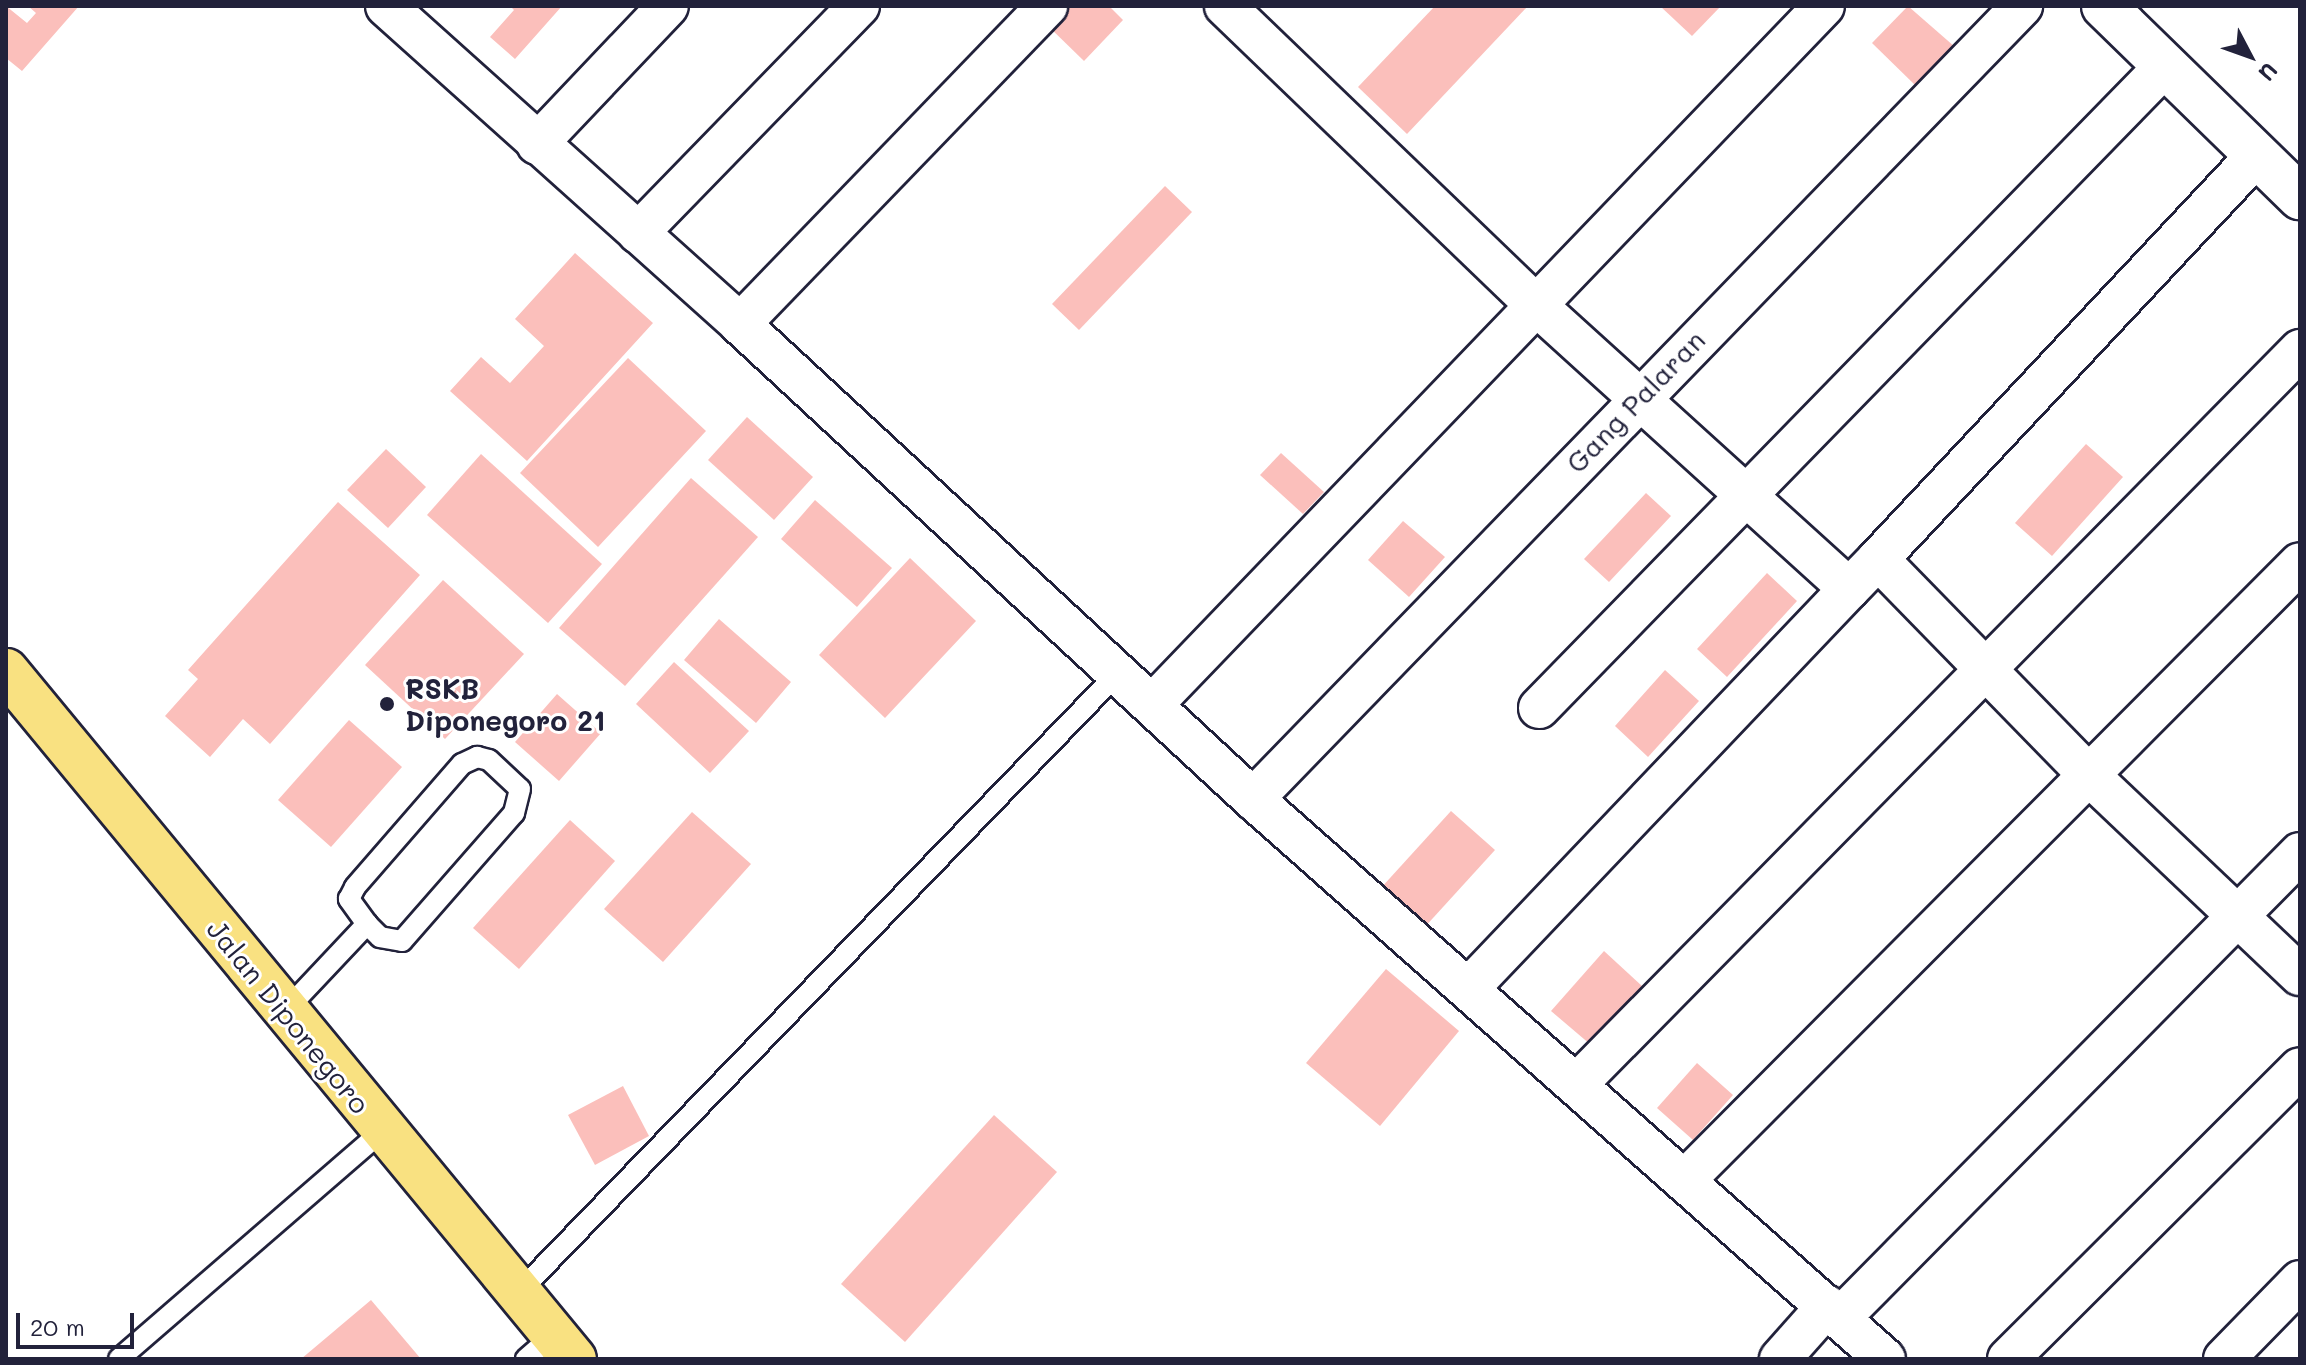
<!DOCTYPE html>
<style>
body{margin:0}
#map{position:relative;width:2306px;height:1365px;overflow:hidden;background:#fff;font-family:Mali,sans-serif}
div>[style]{position:absolute}
.building>*{inset:0;background:#fbbfbb}
.roads{filter:drop-shadow(2px 0 #22223b) drop-shadow(-2px 0 #22223b) drop-shadow(0 2px #22223b) drop-shadow(0 -2px #22223b)}
.service>*{height:20px;margin:-10px;padding:0 10px;transform-origin:10px;border-radius:10px;background:#fff}
.minor>*{height:40px;margin:-20px;padding:0 20px;transform-origin:20px;border-radius:20px;background:#fff}
.tertiary>*{height:44px;margin:-22px;padding:0 22px;transform-origin:22px;border-radius:22px;background:#fff}
.trunk>*{height:44px;margin:-22px;padding:0 22px;transform-origin:22px;border-radius:22px;background:#f9e181}
.dots>*{width:22px;height:22px;translate:-50% -50%;box-sizing:border-box;border:4px solid #fff;border-radius:50%}
span{translate:-50% -50%;white-space:nowrap;text-align:center;line-height:1.15;-webkit-text-stroke:6px #fff;paint-order:stroke}
.street-label{font-size:28px;color:#22223b}
.poi-label{font-size:28px;color:#22223b;font-weight:700}
.left{translate:0 -50%;text-align:left}
.frame{position:absolute;inset:0;border:8px solid #22223b;pointer-events:none}
.north{position:absolute;left:2210px;top:16px;width:80px;height:80px;-webkit-text-stroke:6px #fff;paint-order:stroke;rotate:131deg;font-size:22px;font-weight:700;line-height:32px;text-align:center;color:#22223b}
.north::after{content:'';display:block;margin:auto;width:28px;height:36px;background:#22223b;clip-path:polygon(50% 0,100% 100%,50% 72%,0 100%)}
.scale{position:absolute;left:16px;top:1313px;width:118px;height:36px;box-sizing:border-box;border:4px solid #22223b;border-top:0;padding-left:10px;font-size:24px;line-height:28px;white-space:nowrap;color:#22223b;-webkit-text-stroke:6px #fff;paint-order:stroke}
</style>
<div id="map">
<div class="building">
<i style="clip-path:polygon(6px 6px,27px 23px,36px 13px,28px 6px,79px 6px,22px 71px,6px 58px)"></i>
<i style="clip-path:polygon(510px 6px,562px 6px,515px 59px,490px 37px,514px 10px)"></i>
<i style="clip-path:polygon(1061px 6px,1109px 6px,1123px 20px,1084px 61px,1045px 23px)"></i>
<i style="clip-path:polygon(1435px 6px,1528px 6px,1407px 134px,1358px 87px)"></i>
<i style="clip-path:polygon(1660px 6px,1721px 6px,1692px 36px)"></i>
<i style="clip-path:polygon(1908px 6px,1955px 47px,1916px 86px,1872px 43px)"></i>
<i style="clip-path:polygon(1165px 186px,1192px 212px,1079px 330px,1052px 304px)"></i>
<i style="clip-path:polygon(575px 253px,653px 323px,527px 461px,450px 391px,481px 357px,510px 383px,544px 346px,515px 319px)"></i>
<i style="clip-path:polygon(628px 358px,706px 431px,598px 547px,520px 473px)"></i>
<i style="clip-path:polygon(747px 417px,813px 477px,774px 520px,708px 460px)"></i>
<i style="clip-path:polygon(2086px 444px,2123px 477px,2052px 556px,2015px 523px)"></i>
<i style="clip-path:polygon(386px 449px,426px 487px,388px 528px,347px 490px)"></i>
<i style="clip-path:polygon(1281px 453px,1324px 492px,1303px 514px,1260px 475px)"></i>
<i style="clip-path:polygon(481px 454px,602px 564px,548px 623px,427px 515px)"></i>
<i style="clip-path:polygon(691px 478px,758px 537px,625px 686px,559px 628px)"></i>
<i style="clip-path:polygon(1646px 493px,1671px 516px,1609px 582px,1584px 559px)"></i>
<i style="clip-path:polygon(815px 500px,892px 568px,857px 607px,781px 539px)"></i>
<i style="clip-path:polygon(338px 502px,420px 575px,270px 744px,243px 719px,210px 757px,165px 716px,198px 679px,188px 670px)"></i>
<i style="clip-path:polygon(1403px 521px,1445px 557px,1409px 597px,1368px 560px)"></i>
<i style="clip-path:polygon(910px 558px,976px 621px,885px 718px,819px 655px)"></i>
<i style="clip-path:polygon(1767px 573px,1797px 601px,1727px 677px,1697px 649px)"></i>
<i style="clip-path:polygon(443px 580px,524px 654px,445px 739px,365px 665px)"></i>
<i style="clip-path:polygon(719px 619px,791px 682px,756px 723px,684px 660px)"></i>
<i style="clip-path:polygon(674px 662px,749px 731px,710px 773px,636px 704px)"></i>
<i style="clip-path:polygon(1665px 670px,1699px 701px,1648px 757px,1615px 726px)"></i>
<i style="clip-path:polygon(557px 694px,601px 733px,559px 781px,515px 742px)"></i>
<i style="clip-path:polygon(349px 720px,402px 767px,331px 847px,278px 800px)"></i>
<i style="clip-path:polygon(1451px 811px,1495px 850px,1423px 929px,1380px 889px)"></i>
<i style="clip-path:polygon(692px 812px,751px 864px,663px 962px,604px 909px)"></i>
<i style="clip-path:polygon(570px 820px,615px 861px,519px 969px,473px 928px)"></i>
<i style="clip-path:polygon(1604px 951px,1642px 986px,1591px 1045px,1551px 1011px)"></i>
<i style="clip-path:polygon(1386px 969px,1459px 1031px,1380px 1126px,1306px 1063px)"></i>
<i style="clip-path:polygon(1697px 1063px,1733px 1095px,1693px 1140px,1657px 1108px)"></i>
<i style="clip-path:polygon(623px 1086px,649px 1136px,595px 1165px,568px 1115px)"></i>
<i style="clip-path:polygon(994px 1115px,1057px 1172px,905px 1342px,841px 1284px)"></i>
<i style="clip-path:polygon(371px 1300px,421px 1359px,301px 1359px)"></i>
</div>
<div class="roads">
<div class="service">
<i style="left:285px;top:1011px;width:120px;rotate:-46.7deg"></i>
<i style="left:367px;top:924px;width:31px;rotate:-126deg"></i>
<i style="left:349px;top:899px;width:13px;rotate:-63deg"></i>
<i style="left:355px;top:887px;width:163px;rotate:-49deg"></i>
<i style="left:462px;top:764px;width:17px;rotate:-25deg"></i>
<i style="left:477px;top:757px;width:12px;rotate:14deg"></i>
<i style="left:489px;top:760px;width:42px;rotate:43.1deg"></i>
<i style="left:520px;top:789px;width:25px;rotate:104deg"></i>
<i style="left:514px;top:813px;width:170px;rotate:131.2deg"></i>
<i style="left:402px;top:941px;width:22px;rotate:-170deg"></i>
<i style="left:380px;top:937px;width:18px;rotate:-135deg"></i>
<i style="left:518px;top:1293px;width:863px;rotate:-45.94deg"></i>
<i style="left:119px;top:1359px;width:349px;rotate:-40.9deg"></i>
<i style="left:526px;top:1359px;width:37px;rotate:-41deg"></i>
</div>
<div class="minor">
<i style="left:386px;top:6px;width:476px;rotate:41.9deg"></i>
<i style="left:740px;top:324px;width:699px;rotate:42.8deg"></i>
<i style="left:1253px;top:799px;width:844px;rotate:41.54deg"></i>
<i style="left:1225px;top:6px;width:430px;rotate:43.9deg"></i>
<i style="left:1535px;top:304px;width:424px;rotate:42.2deg"></i>
<i style="left:1849px;top:589px;width:42px;rotate:-46deg"></i>
<i style="left:1878px;top:559px;width:303px;rotate:45.7deg"></i>
<i style="left:2090px;top:776px;width:289px;rotate:43.5deg"></i>
<i style="left:537px;top:144px;width:190px;rotate:-46.5deg"></i>
<i style="left:638px;top:233px;width:317px;rotate:-45.8deg"></i>
<i style="left:740px;top:324px;width:442px;rotate:-46deg"></i>
<i style="left:1878px;top:559px;width:554px;rotate:-46.83deg"></i>
<i style="left:1153px;top:704px;width:968px;rotate:-46.13deg"></i>
<i style="left:1539px;top:708px;width:898px;rotate:-45.72deg"></i>
<i style="left:1253px;top:799px;width:1105px;rotate:-45.88deg"></i>
<i style="left:1468px;top:989px;width:552px;rotate:-46.39deg"></i>
<i style="left:1576px;top:1085px;width:1032px;rotate:-45.43deg"></i>
<i style="left:1685px;top:1180px;width:871px;rotate:-45.09deg"></i>
<i style="left:1840px;top:1318px;width:654px;rotate:-45.31deg"></i>
<i style="left:1780px;top:1359px;width:71px;rotate:-48.4deg"></i>
<i style="left:2008px;top:1359px;width:412px;rotate:-44.9deg"></i>
<i style="left:2224px;top:1359px;width:109px;rotate:-45.7deg"></i>
</div>
<div class="tertiary">
<i style="left:2104px;top:6px;width:274px;rotate:44.3deg"></i>
</div>
<div class="trunk">
<i style="left:6px;top:671px;width:892px;rotate:50.46deg"></i>
</div>
</div>
<div class="dots">
<i style="left:387px;top:704px;background:#22223b"></i>
</div>
<div class="street-label">
<span style="left:1635px;top:401px;rotate:-46deg">Gang Palaran</span>
<span style="left:289px;top:1016px;rotate:51deg">Jalan Diponegoro</span>
</div>
<div class="poi-label">
<span class="left" style="left:405px;top:704px">RSKB<br>Diponegoro 21</span>
</div>
<div class="frame"></div>
<div class="north">U</div>
<div class="scale">20 m</div>
</div>
